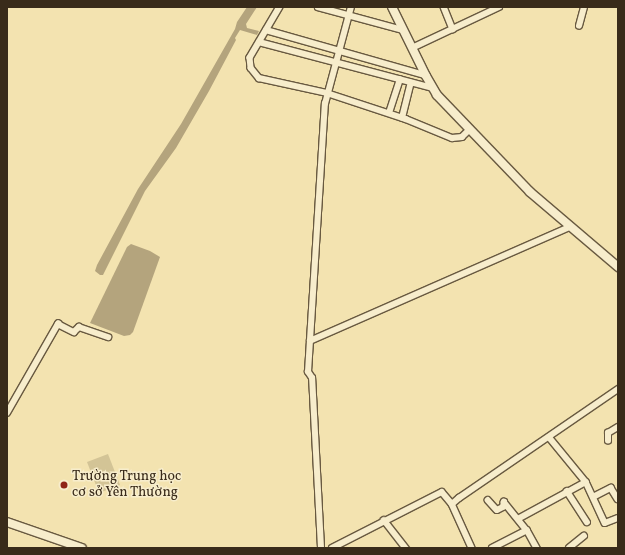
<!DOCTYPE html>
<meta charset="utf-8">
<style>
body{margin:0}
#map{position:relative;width:625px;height:555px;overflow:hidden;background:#f3e3b0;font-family:Vollkorn,serif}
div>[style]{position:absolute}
.green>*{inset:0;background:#d3c496}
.water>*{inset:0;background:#b4a47d}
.roads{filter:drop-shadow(1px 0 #685940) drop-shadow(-1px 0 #685940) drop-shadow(0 1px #685940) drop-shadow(0 -1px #685940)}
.street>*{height:5.5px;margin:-2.75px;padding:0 2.75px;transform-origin:2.75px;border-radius:2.75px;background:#f7edcc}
.secondary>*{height:8px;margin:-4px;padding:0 4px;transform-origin:4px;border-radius:4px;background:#f7edcc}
.dots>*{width:11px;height:11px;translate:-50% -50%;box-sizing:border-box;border:2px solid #f7edcc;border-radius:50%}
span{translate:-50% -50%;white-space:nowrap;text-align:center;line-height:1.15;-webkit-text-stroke:3px #f7edcc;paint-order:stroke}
.poi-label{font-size:14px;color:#392b1a}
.left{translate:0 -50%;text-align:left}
.frame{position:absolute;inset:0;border:8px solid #392b1a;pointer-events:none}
</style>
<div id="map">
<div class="green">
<i style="clip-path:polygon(108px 454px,120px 485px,99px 493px,87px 462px)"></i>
</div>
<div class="water">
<i style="clip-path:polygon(247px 7px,257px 7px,246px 24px,247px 28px,259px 31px,257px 35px,240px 30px,235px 38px,236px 40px,209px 91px,176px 148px,145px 191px,103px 275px,100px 275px,95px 271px,97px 265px,138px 189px,181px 124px,235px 29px,237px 22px)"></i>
<i style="clip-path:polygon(131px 244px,150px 251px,160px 257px,133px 332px,130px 335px,124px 336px,90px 323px,127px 247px)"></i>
</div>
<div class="roads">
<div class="street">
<i style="left:280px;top:7px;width:59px;rotate:120.5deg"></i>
<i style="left:250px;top:58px;width:10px;rotate:84deg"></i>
<i style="left:251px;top:68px;width:13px;rotate:51deg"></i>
<i style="left:259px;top:78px;width:70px;rotate:12.4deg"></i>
<i style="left:327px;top:93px;width:83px;rotate:18.2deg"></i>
<i style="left:406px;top:119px;width:50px;rotate:22.4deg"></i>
<i style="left:452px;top:138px;width:10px;rotate:-6deg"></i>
<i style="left:462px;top:137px;width:11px;rotate:-45deg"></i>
<i style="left:318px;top:7px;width:88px;rotate:15.1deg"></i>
<i style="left:444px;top:7px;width:24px;rotate:68deg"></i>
<i style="left:579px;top:26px;width:20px;rotate:-75deg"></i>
<i style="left:266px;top:30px;width:165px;rotate:15.8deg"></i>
<i style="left:259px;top:42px;width:180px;rotate:14.8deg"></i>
<i style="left:412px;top:48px;width:96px;rotate:-25.2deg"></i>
<i style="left:389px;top:113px;width:35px;rotate:-72deg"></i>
<i style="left:402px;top:118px;width:36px;rotate:-76deg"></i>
<i style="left:310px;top:341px;width:284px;rotate:-23.7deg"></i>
<i style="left:7px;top:413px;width:103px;rotate:-60.2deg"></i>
<i style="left:58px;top:324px;width:18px;rotate:27deg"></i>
<i style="left:74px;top:332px;width:7px;rotate:-45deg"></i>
<i style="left:79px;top:327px;width:31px;rotate:19deg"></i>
<i style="left:549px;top:437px;width:58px;rotate:50.6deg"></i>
<i style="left:586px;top:482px;width:45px;rotate:65.1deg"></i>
<i style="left:605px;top:523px;width:14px;rotate:-21deg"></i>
<i style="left:608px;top:441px;width:8px;rotate:-90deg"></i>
<i style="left:608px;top:433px;width:12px;rotate:-31deg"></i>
<i style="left:567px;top:491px;width:37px;rotate:57deg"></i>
<i style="left:593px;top:497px;width:20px;rotate:-27deg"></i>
<i style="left:611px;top:488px;width:13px;rotate:58deg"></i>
<i style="left:488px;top:500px;width:13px;rotate:48deg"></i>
<i style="left:497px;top:510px;width:7px;rotate:-27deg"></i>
<i style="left:503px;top:507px;width:5px;rotate:-79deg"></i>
<i style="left:504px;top:502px;width:36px;rotate:51deg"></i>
<i style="left:527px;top:530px;width:21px;rotate:61deg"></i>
<i style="left:452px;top:504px;width:9px;rotate:-41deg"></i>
<i style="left:459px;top:498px;width:193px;rotate:-34.4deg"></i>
<i style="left:518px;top:519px;width:77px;rotate:-28.6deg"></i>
<i style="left:384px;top:520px;width:36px;rotate:52deg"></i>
<i style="left:321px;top:548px;width:170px;rotate:-93deg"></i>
<i style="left:312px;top:378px;width:7px;rotate:-124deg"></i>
<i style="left:308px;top:372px;width:269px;rotate:-86.4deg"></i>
<i style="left:325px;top:104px;width:100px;rotate:-75deg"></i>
<i style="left:332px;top:548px;width:123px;rotate:-27deg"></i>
<i style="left:442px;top:492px;width:16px;rotate:50deg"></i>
<i style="left:452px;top:504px;width:48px;rotate:65.6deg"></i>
<i style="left:492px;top:548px;width:39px;rotate:-27deg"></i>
<i style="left:569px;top:548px;width:19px;rotate:-39deg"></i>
</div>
<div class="secondary">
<i style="left:392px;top:7px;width:77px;rotate:63.8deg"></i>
<i style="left:426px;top:76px;width:22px;rotate:60deg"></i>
<i style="left:437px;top:95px;width:134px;rotate:46.2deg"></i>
<i style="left:530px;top:192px;width:116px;rotate:40.4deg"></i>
<i style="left:7px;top:522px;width:79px;rotate:19.1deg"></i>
</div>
</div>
<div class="dots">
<i style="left:64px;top:485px;background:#8f2418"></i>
</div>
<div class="poi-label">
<span class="left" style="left:72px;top:485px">Trường Trung học<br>cơ sở Yên Thường</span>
</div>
<div class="frame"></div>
</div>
